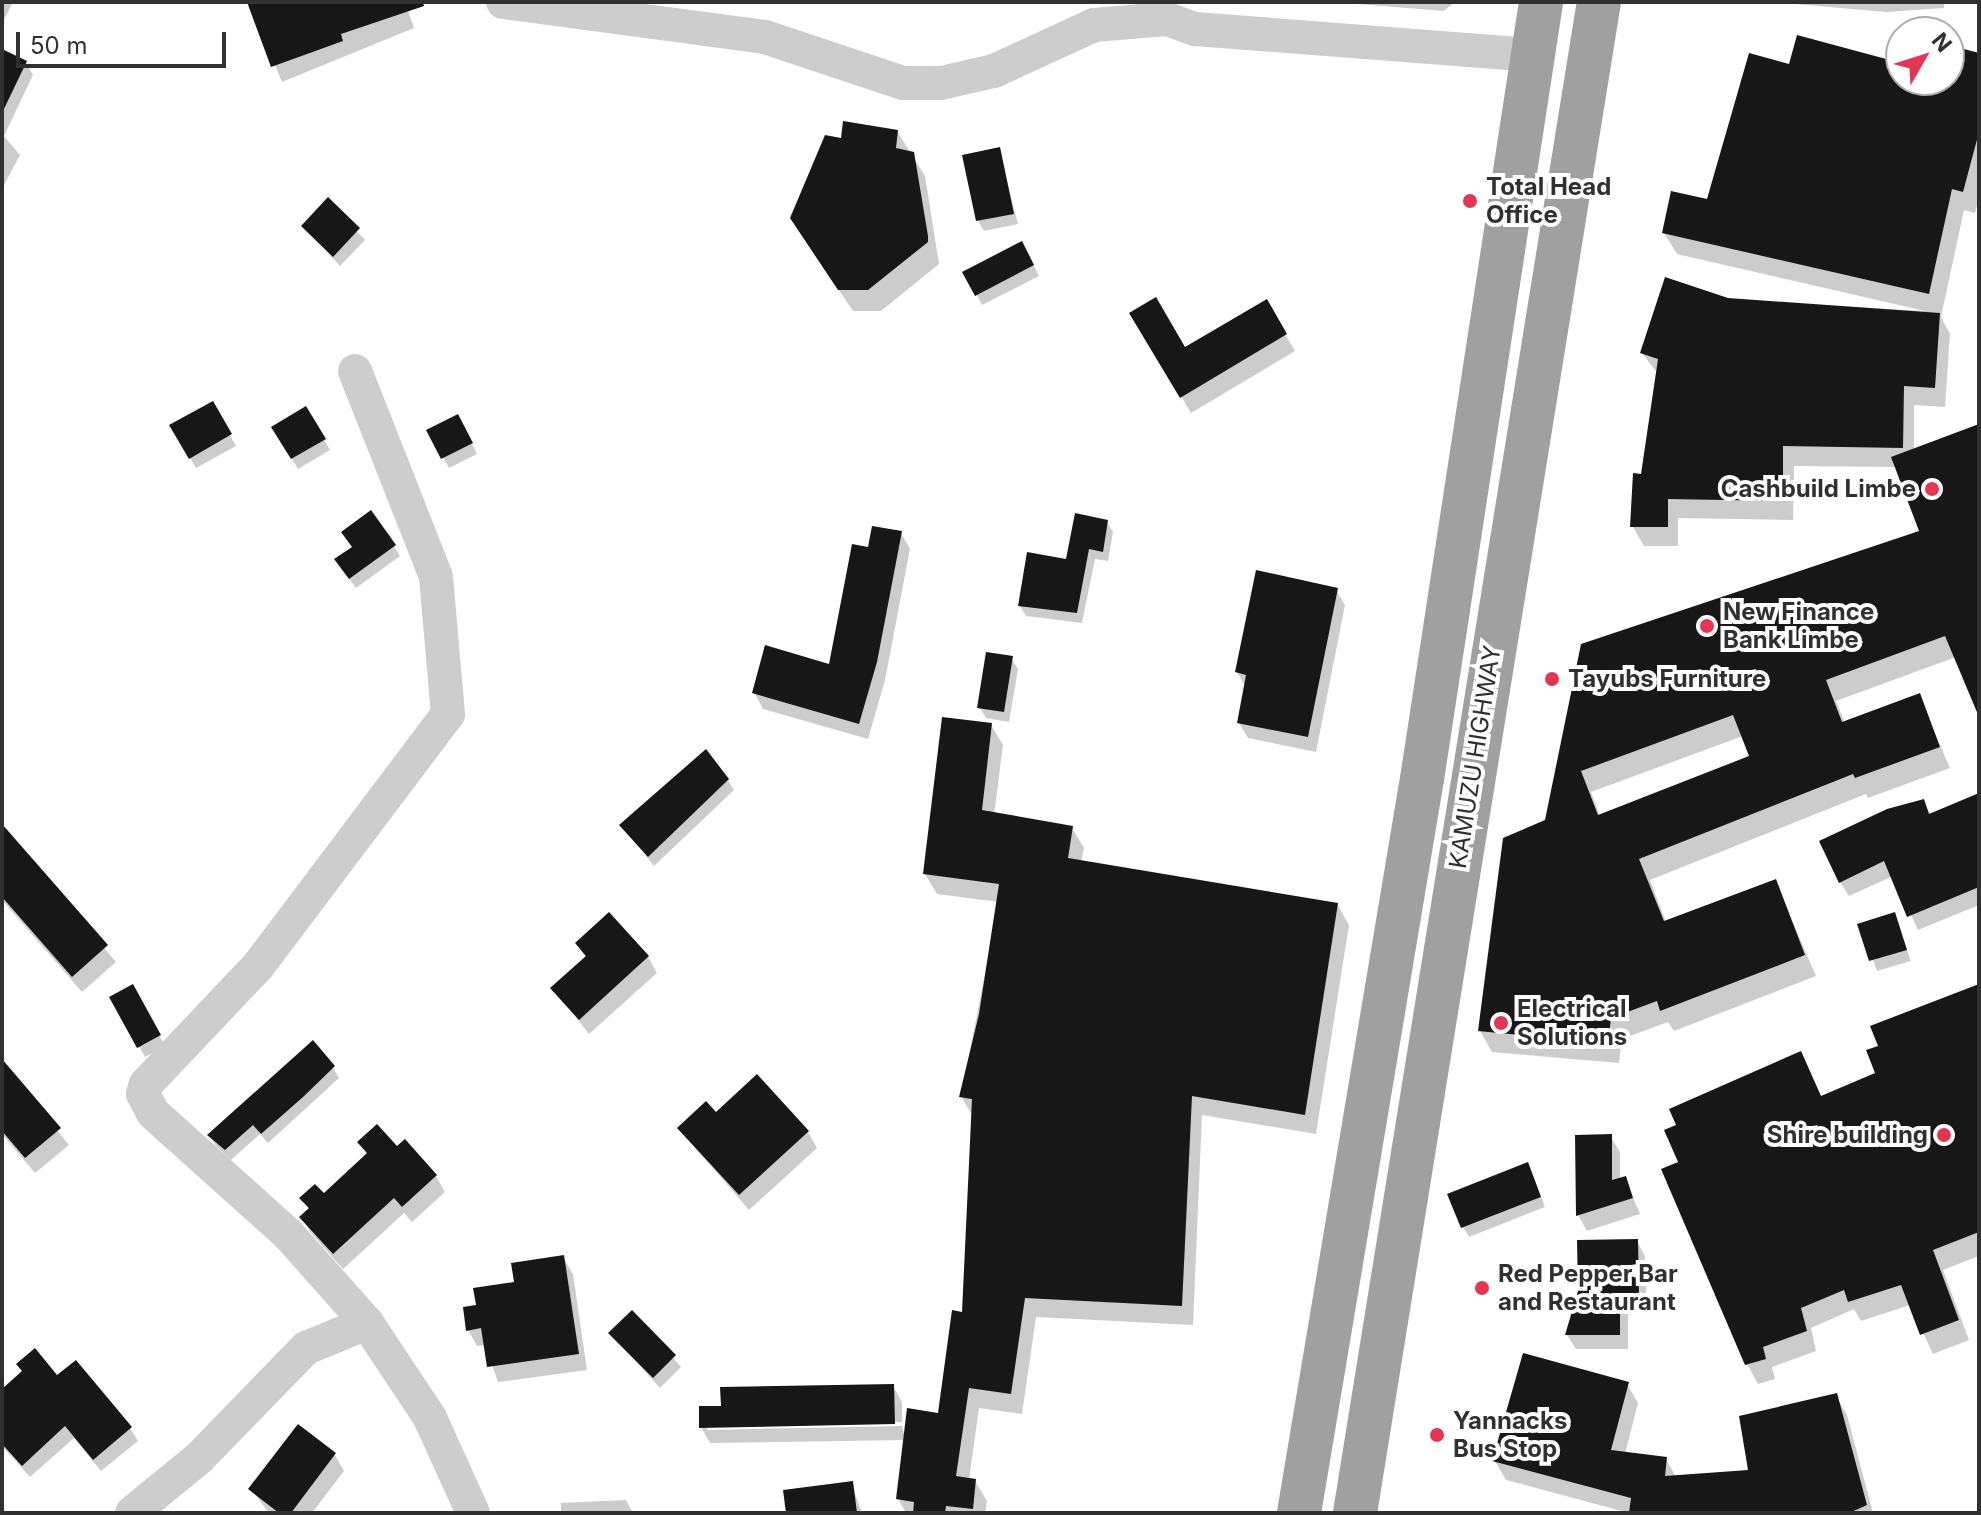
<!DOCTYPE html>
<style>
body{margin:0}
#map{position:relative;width:1981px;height:1515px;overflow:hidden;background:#fff;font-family:Inter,sans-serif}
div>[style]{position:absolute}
.shadow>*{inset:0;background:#0003}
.building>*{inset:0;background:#171717}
.minor>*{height:34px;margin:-17px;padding:0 17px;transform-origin:17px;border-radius:17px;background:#cdcdcd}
.trunk>*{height:44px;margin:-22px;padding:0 22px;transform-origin:22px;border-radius:22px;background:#a0a0a0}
.dots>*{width:22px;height:22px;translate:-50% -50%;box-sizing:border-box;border:4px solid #fff;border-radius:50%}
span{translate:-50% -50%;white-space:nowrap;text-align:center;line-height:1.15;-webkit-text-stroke:8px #fff;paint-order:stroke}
.poi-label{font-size:24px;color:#303030;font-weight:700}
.left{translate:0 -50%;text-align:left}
.right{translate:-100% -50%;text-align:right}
.street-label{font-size:24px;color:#303030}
.frame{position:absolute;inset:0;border:4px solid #303030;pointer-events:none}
.north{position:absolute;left:1885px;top:16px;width:80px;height:80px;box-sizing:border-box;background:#fff;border:2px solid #acacac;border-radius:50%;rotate:51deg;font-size:22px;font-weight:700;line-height:32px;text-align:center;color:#303030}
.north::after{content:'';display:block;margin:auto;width:28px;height:36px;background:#e23752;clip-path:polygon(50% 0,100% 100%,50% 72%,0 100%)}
.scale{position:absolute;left:16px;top:32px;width:210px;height:36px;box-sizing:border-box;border:4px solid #303030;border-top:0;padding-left:10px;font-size:24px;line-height:28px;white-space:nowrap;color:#303030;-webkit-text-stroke:6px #fff;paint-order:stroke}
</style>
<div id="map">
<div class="shadow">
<i style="clip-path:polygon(2px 2px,13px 2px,2px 24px)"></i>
<i style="clip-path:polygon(249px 2px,405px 2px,414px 28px,282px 82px)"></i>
<i style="clip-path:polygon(1333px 2px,1455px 2px,1444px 11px)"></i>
<i style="clip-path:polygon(1772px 2px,1944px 2px,1944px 8px,1886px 12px)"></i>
<i style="clip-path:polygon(evenodd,1949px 47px,1979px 55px,1979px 197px,1975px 213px,1964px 210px,1941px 317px,1950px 334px,1945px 407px,1914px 405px,1914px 451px,1979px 427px,1979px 703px,1956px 657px,1836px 701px,1845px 723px,1919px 696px,1950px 768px,1868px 798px,1866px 794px,1650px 880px,1666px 922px,1775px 881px,1816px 976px,1674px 1031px,1668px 1022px,1622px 1039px,1619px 1063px,1492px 1052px,1480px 1031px,1547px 822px,1582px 645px,1922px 533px,1897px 467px,1794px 466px,1793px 520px,1678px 518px,1678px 546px,1644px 546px,1633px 527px,1658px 374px,1642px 353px,1727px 300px,1925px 311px,1677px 254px,1664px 233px,1709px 201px,1790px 67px,1901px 65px,1901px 80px,1949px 80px,1949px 47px,1743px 736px,1751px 758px,1600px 816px,1591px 792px,1743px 736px)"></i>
<i style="clip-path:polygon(2px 51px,26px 63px,33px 75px,4px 136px,20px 155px,2px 189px)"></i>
<i style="clip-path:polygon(897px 131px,925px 176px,939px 264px,881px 311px,853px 311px,805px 240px,843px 141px)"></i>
<i style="clip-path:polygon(999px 150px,1018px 224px,984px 231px,978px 221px)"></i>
<i style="clip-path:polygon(328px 200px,365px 240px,340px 266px,303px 226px)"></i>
<i style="clip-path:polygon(1028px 254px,1039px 276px,982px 305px,965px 273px)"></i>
<i style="clip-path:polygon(1266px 302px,1295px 351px,1191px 413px,1132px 314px,1185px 350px)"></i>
<i style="clip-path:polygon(212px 403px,236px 446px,196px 468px,172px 426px)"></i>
<i style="clip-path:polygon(305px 408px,330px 450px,298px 469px,274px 428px)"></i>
<i style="clip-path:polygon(463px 426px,477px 454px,449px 468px,429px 431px)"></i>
<i style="clip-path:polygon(1107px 522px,1113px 532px,1108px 561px,1095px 559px,1082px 623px,1026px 616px,1020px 606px)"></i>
<i style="clip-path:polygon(901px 533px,910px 549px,885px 680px,868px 739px,763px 709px,754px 692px,831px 667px,870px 549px)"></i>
<i style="clip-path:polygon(394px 546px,400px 556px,356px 588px,343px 570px,353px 548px)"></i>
<i style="clip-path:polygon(1336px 590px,1345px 605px,1316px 752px,1248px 738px,1239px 723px,1246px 688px,1237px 672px)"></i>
<i style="clip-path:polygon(1011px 658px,1018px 669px,1009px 722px,986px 718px,980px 708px)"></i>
<i style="clip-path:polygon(991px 725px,1003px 745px,994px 815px,1072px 828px,1084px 848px,1081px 862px,1337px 904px,1349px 925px,1316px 1134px,1202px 1115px,1193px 1325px,1036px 1317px,1022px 1414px,979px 1408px,969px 1480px,975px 1481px,987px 1501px,985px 1513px,906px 1513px,898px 1499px,905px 1440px,710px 1443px,701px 1427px,723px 1408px,893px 1386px,902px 1402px,902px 1422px,707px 1426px,707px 1430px,902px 1426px,905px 1439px,940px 1415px,964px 1314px,973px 1117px,961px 1096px,999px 902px,937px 894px,925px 874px)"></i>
<i style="clip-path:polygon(728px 780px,734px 790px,654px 866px,622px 825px)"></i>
<i style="clip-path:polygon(1979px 795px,1979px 905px,1918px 930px,1893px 876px,1849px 896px,1840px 882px,1923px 801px,1931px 815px)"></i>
<i style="clip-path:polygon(2px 827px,116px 962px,82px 992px,2px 900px)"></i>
<i style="clip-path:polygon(1894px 914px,1911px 961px,1877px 971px,1860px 925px)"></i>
<i style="clip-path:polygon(577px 943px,648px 957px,657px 973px,589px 1034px,553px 988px,586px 959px)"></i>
<i style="clip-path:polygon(1979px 986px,1979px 1256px,1943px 1270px,1969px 1340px,1933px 1354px,1910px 1305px,1861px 1321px,1854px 1309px,1811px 1328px,1816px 1351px,1772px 1367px,1775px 1379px,1758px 1384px,1747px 1364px,1681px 1163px,1800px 1054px,1822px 1098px,1878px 1074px,1880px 1047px)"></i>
<i style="clip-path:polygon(132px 987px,165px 1046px,145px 1057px,112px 998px)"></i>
<i style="clip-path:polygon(2px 1062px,69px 1145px,35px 1173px,2px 1134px)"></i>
<i style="clip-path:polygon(333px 1068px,339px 1078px,268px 1143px,260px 1134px,231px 1160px,216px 1146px,210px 1135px)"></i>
<i style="clip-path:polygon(715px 1115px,808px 1132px,817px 1148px,749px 1210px,679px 1129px)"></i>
<i style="clip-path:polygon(1610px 1136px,1620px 1152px,1620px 1180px,1625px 1179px,1640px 1214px,1587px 1231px,1578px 1215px)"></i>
<i style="clip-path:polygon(360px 1142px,397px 1149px,436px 1176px,445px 1192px,412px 1222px,404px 1213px,343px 1269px,311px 1233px,301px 1217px,309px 1210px,302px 1198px,324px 1196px,368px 1156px)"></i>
<i style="clip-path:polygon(1533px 1175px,1545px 1207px,1469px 1237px,1463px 1227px)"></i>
<i style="clip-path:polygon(1637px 1241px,1645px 1256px,1647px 1311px,1628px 1311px,1628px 1349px,1576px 1349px,1567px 1335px,1580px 1291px)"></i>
<i style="clip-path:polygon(563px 1257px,573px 1274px,587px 1370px,498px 1382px,485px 1345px,477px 1346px,468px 1330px,478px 1307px)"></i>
<i style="clip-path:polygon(632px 1312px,681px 1367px,660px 1388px,610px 1333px)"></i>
<i style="clip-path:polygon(57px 1378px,130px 1428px,138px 1441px,101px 1471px,74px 1438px,30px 1477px,2px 1446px,2px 1392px)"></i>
<i style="clip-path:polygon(1627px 1384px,1638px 1403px,1625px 1454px,1666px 1459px,1676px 1477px,1750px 1472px,1836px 1396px,1847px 1415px,1873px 1513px,1629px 1513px,1506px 1480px,1495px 1461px)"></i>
<i style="clip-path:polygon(335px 1455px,344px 1471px,312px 1513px,269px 1513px,251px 1489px)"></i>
<i style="clip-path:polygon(851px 1483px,862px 1513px,788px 1513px)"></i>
<i style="clip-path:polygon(626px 1500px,633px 1513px,561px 1513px,561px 1503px)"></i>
</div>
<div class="building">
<i style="clip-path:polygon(247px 2px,423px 2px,424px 6px,341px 34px,343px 41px,271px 67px)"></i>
<i style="clip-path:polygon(1797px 35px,1901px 63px,1901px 80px,1949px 80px,1949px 45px,1979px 53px,1979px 132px,1963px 192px,1952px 189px,1929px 294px,1662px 233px,1671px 191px,1707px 199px,1749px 53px,1789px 64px)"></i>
<i style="clip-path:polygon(2px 49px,27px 61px,2px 113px)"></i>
<i style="clip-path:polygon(843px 121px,898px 130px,896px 148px,914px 152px,928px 236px,928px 242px,868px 290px,838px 290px,790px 218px,825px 135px,841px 138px)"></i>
<i style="clip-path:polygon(1000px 147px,1014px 214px,976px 221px,962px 155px)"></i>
<i style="clip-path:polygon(328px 197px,360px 228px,333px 257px,301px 226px)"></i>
<i style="clip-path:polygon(1022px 241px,1034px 265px,975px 296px,962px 272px)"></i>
<i style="clip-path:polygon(1665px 277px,1728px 298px,1940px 313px,1935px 388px,1904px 386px,1903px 448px,1783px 446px,1783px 501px,1668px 499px,1668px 527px,1630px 527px,1633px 473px,1641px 474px,1658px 359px,1640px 353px)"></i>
<i style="clip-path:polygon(1156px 297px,1185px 347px,1267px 299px,1287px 334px,1180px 398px,1129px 313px)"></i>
<i style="clip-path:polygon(213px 401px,232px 434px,189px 459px,169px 425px)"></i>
<i style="clip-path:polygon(306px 406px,326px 439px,291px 459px,271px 427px)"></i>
<i style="clip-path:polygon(458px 414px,473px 443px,441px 459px,426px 430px)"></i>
<i style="clip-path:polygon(evenodd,1979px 424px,1979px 717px,1945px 636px,1826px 680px,1842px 722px,1920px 693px,1940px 747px,1855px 778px,1853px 774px,1639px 859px,1664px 921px,1776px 879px,1805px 955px,1660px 1011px,1657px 1001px,1611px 1018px,1608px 1043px,1478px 1031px,1503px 838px,1545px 820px,1581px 644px,1919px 531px,1891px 457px,1979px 424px,1733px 715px,1749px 756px,1598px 815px,1581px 771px,1733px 715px)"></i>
<i style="clip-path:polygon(371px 510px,396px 545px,349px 579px,334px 559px,352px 547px,341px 532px)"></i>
<i style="clip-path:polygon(1075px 513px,1108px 520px,1103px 552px,1089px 549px,1077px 613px,1018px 606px,1027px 552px,1066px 559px)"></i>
<i style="clip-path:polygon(872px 526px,902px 531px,877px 662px,859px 724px,752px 693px,765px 645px,829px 664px,852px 544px,868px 547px)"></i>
<i style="clip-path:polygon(1256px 570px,1338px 588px,1308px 737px,1237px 723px,1246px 675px,1235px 672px)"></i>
<i style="clip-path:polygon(986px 652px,1013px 656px,1004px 712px,977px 708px)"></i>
<i style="clip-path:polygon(942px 717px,992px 723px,982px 810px,1073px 826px,1068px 858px,1338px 903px,1305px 1115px,1192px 1096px,1182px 1306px,1025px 1298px,1011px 1394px,969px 1388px,956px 1476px,976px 1479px,973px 1509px,946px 1506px,945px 1513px,913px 1513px,914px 1502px,896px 1499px,907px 1408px,938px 1413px,952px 1310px,962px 1312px,972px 1099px,959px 1097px,979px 1014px,999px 884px,923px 874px)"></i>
<i style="clip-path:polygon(706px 749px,729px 779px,648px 857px,619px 825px)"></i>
<i style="clip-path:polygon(1979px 793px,1979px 887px,1907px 917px,1884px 861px,1839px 883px,1819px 841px,1887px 809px,1924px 799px,1929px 814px)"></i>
<i style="clip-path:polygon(2px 824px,108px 945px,72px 977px,2px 897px)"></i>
<i style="clip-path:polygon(609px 912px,649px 956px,579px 1020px,550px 988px,586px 956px,575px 943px)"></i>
<i style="clip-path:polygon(1895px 912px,1907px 950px,1869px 961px,1857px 924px)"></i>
<i style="clip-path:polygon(133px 984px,161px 1035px,137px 1048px,109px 997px)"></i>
<i style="clip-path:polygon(1979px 984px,1979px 1232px,1933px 1250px,1959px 1320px,1920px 1335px,1901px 1285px,1848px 1302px,1844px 1290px,1801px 1308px,1807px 1331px,1763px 1347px,1766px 1359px,1745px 1365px,1661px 1169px,1678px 1162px,1664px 1130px,1676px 1125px,1669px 1109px,1801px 1051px,1821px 1096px,1875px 1073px,1866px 1050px,1878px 1046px,1870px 1026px)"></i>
<i style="clip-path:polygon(313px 1040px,335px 1066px,303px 1097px,261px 1134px,253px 1125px,225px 1150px,207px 1135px)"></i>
<i style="clip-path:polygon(2px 1059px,61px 1128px,25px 1158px,2px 1131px)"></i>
<i style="clip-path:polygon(757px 1074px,809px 1131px,739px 1195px,677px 1128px,706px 1101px,716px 1112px)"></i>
<i style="clip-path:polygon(377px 1124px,397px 1146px,405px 1139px,437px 1175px,402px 1207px,394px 1198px,333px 1254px,299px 1217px,309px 1208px,299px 1198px,315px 1184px,324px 1193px,367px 1153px,357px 1142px)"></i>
<i style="clip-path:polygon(1612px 1134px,1612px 1180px,1626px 1176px,1633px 1198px,1576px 1216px,1575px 1135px)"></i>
<i style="clip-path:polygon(1528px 1162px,1541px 1197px,1461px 1228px,1447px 1194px)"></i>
<i style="clip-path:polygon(1638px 1239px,1639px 1296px,1620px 1296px,1620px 1335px,1565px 1335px,1578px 1291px,1577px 1240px)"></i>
<i style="clip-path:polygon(564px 1255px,579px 1354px,487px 1367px,481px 1328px,466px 1331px,463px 1307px,476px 1305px,473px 1288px,514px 1282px,511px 1263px)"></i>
<i style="clip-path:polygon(632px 1310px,676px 1355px,653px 1378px,608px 1333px)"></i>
<i style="clip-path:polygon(35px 1348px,57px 1375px,76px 1360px,132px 1427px,93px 1460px,65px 1426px,22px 1466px,2px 1444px,2px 1389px,22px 1371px,16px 1364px)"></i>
<i style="clip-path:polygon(1523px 1353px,1629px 1382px,1611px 1450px,1667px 1457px,1665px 1476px,1748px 1470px,1739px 1416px,1837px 1393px,1867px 1505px,1849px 1513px,1629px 1513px,1631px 1498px,1492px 1461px)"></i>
<i style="clip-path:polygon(894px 1384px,895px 1424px,699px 1428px,699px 1406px,721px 1406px,720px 1387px)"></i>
<i style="clip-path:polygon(298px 1424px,336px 1453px,291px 1513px,279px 1513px,248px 1489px)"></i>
<i style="clip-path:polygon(853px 1481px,857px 1513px,786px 1513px,783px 1490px)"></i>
</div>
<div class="minor">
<i style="left:503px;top:2px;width:264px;rotate:7.6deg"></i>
<i style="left:765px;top:37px;width:145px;rotate:18.4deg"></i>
<i style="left:903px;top:83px;width:38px"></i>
<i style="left:941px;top:83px;width:54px;rotate:-12.8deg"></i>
<i style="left:994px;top:71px;width:110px;rotate:-24.7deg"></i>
<i style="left:1094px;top:25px;width:73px;rotate:-4.7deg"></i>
<i style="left:1153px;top:2px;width:22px;rotate:51deg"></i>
<i style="left:1167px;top:19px;width:30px;rotate:20deg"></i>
<i style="left:1195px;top:29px;width:339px;rotate:4.4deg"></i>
<i style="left:355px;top:371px;width:221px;rotate:68.5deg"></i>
<i style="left:436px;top:577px;width:138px;rotate:85deg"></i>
<i style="left:448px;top:714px;width:314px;rotate:127deg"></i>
<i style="left:259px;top:965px;width:164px;rotate:133.5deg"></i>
<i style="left:146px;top:1084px;width:10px;rotate:107deg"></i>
<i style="left:143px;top:1094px;width:21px;rotate:62deg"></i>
<i style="left:153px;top:1113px;width:181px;rotate:41.9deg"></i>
<i style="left:288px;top:1234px;width:119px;rotate:48.4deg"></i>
<i style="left:367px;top:1323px;width:114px;rotate:56.4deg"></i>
<i style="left:430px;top:1418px;width:104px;rotate:65.6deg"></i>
<i style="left:132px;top:1513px;width:87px;rotate:-39.4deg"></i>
<i style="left:199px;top:1458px;width:153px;rotate:-45.8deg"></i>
<i style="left:306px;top:1348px;width:66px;rotate:-22.3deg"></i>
</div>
<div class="trunk">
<i style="left:1299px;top:1513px;width:744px;rotate:-80.49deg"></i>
<i style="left:1422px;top:779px;width:786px;rotate:-81.29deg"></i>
<i style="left:1355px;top:1513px;width:1531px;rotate:-80.83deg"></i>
</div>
<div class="dots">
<i style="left:1470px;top:201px;background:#e23752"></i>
<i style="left:1932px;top:489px;background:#e23752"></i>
<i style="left:1707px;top:626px;background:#e23752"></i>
<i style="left:1552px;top:679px;background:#e23752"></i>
<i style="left:1501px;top:1023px;background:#e23752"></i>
<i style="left:1944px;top:1135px;background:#e23752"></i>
<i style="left:1482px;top:1288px;background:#e23752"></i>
<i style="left:1437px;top:1435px;background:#e23752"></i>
</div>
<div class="poi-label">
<span class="left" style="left:1486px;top:201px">Total Head<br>Office</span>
<span class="right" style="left:1916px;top:489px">Cashbuild Limbe</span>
<span class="left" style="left:1723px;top:626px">New Finance<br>Bank Limbe</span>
<span class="left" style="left:1568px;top:679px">Tayubs Furniture</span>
<span class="left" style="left:1517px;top:1023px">Electrical<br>Solutions</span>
<span class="right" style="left:1928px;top:1135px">Shire building</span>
<span class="left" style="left:1498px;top:1288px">Red Pepper Bar<br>and Restaurant</span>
<span class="left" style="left:1453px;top:1435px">Yannacks<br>Bus Stop</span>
</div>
<div class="street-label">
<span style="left:1475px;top:757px;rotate:-81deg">KAMUZU HIGHWAY</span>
</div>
<div class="frame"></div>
<div class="north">N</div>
<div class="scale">50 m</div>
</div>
